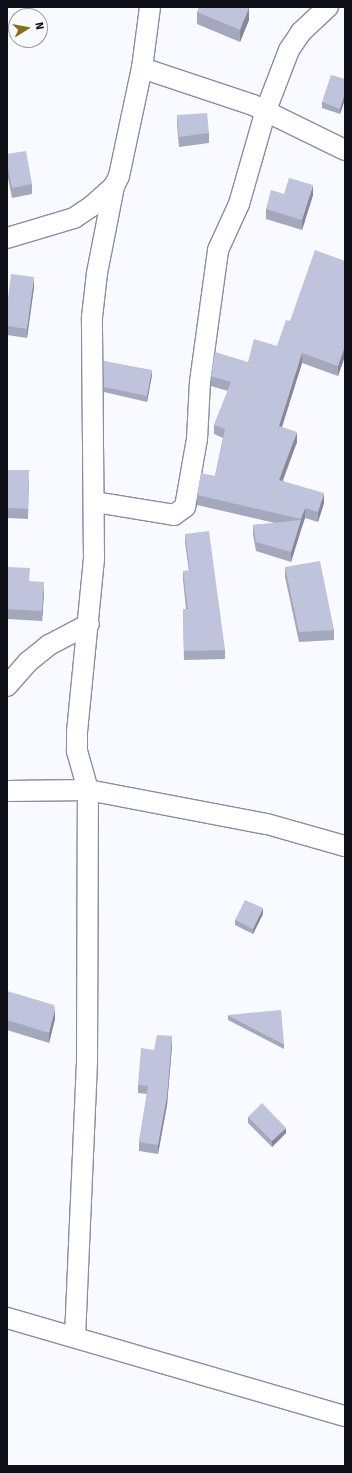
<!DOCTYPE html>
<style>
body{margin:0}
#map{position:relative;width:352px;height:1473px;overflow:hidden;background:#f9faff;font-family:"Fira Sans",sans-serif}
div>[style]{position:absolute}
.roads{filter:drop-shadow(1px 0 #8a8da4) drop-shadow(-1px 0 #8a8da4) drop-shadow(0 1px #8a8da4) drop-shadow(0 -1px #8a8da4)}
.street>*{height:20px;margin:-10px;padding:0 10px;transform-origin:10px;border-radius:10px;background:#fff}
.wall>*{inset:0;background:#a4a8bc}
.shaded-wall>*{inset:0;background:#868899}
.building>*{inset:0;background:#bfc3db}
span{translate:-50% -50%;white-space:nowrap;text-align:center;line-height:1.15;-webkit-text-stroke:3px #f9faff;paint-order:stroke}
.frame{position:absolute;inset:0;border:8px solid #0e0f17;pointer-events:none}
.north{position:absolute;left:8px;top:8px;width:40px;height:40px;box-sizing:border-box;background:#f9faff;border:1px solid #9b9ca2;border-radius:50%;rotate:79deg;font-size:11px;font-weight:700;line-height:16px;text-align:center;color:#0e0f17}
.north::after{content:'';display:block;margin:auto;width:14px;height:18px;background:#827213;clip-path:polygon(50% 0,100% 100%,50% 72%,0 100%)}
</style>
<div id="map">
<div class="roads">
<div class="street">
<i style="left:142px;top:68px;width:117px;rotate:18.4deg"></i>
<i style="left:253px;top:105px;width:102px;rotate:26.1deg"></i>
<i style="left:7px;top:238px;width:70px;rotate:-16.6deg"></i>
<i style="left:74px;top:218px;width:22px;rotate:-34deg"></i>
<i style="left:92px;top:206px;width:30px;rotate:-42deg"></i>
<i style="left:114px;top:186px;width:11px;rotate:-63deg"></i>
<i style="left:119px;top:176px;width:110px;rotate:-78deg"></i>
<i style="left:142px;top:68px;width:62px;rotate:-82.5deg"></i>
<i style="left:95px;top:502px;width:80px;rotate:9.3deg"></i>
<i style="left:174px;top:515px;width:14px;rotate:-36deg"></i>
<i style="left:185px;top:507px;width:69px;rotate:-80deg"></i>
<i style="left:197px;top:439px;width:57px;rotate:-87deg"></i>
<i style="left:200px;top:382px;width:133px;rotate:-82.2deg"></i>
<i style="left:218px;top:250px;width:51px;rotate:-65.5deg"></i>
<i style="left:239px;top:204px;width:98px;rotate:-74deg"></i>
<i style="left:266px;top:110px;width:64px;rotate:-69deg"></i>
<i style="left:289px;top:50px;width:22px;rotate:-56deg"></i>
<i style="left:301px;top:32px;width:37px;rotate:-43deg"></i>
<i style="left:7px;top:686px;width:32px;rotate:-49deg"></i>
<i style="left:28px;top:662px;width:27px;rotate:-39deg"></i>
<i style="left:49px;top:645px;width:45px;rotate:-27.7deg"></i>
<i style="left:7px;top:791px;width:81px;rotate:-0.7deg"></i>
<i style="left:88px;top:790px;width:182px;rotate:10.8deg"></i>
<i style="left:267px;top:824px;width:81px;rotate:15.8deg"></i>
<i style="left:7px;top:1318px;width:352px;rotate:16.2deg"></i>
<i style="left:75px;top:1337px;width:277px;rotate:-87.5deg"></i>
<i style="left:87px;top:1060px;width:270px;rotate:-89.8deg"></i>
<i style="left:88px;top:790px;width:41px;rotate:-105.8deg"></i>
<i style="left:77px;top:751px;width:19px;rotate:-90deg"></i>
<i style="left:77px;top:732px;width:175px;rotate:-84.4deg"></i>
<i style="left:94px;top:558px;width:241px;rotate:-90.5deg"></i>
<i style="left:92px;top:317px;width:44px;rotate:-83.5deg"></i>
<i style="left:97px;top:273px;width:89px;rotate:-78.9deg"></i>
</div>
</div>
<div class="wall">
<i style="clip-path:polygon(197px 12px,249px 20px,240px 42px,197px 24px)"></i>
<i style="clip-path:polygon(345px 79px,345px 99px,340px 114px,322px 108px,322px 102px)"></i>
<i style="clip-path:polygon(177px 115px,209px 133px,209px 143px,179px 147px,177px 125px)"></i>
<i style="clip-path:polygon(7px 154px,32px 184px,32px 194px,12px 198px,7px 173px)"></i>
<i style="clip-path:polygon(284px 194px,313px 195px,302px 230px,266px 219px,266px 209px)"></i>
<i style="clip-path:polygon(345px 261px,345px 356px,338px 376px,302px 363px,282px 427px,297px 442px,283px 481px,324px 503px,318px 522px,305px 518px,291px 562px,256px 551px,253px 535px,253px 525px,275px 523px,197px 505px,197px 495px,215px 476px,223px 438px,214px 434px,214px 425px,228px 391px,211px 386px,211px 376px,248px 362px,277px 346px,290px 321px)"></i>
<i style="clip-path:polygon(34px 287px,27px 338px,7px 335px,7px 306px)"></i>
<i style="clip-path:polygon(104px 361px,152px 375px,147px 402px,104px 392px)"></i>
<i style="clip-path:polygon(7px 470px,29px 480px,28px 519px,7px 518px)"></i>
<i style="clip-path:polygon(185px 534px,225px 650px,225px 659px,184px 660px,183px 609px,186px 609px,183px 580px,183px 571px,189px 571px,185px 543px)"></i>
<i style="clip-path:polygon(285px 567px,334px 630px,334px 640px,299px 642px,285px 577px)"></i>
<i style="clip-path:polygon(7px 578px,30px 581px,44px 592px,42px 621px,7px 619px)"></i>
<i style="clip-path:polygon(263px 914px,253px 934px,235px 925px,235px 920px)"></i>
<i style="clip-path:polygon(7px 991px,55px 1019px,49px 1043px,7px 1030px)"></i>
<i style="clip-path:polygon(228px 1015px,284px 1044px,284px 1049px,228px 1020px)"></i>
<i style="clip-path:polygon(172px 1045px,167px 1105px,158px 1154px,139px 1151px,139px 1142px,147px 1094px,138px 1093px,138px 1085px,154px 1050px)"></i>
<i style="clip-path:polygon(248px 1117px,286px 1133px,272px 1147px,248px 1123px)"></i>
</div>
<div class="shaded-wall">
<i style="clip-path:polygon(249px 7px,249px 20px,240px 42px,240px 30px)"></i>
<i style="clip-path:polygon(345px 93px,345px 99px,340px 114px,340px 109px)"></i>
<i style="clip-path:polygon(313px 185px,313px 195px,302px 230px,302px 220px)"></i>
<i style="clip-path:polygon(34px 277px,34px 287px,27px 338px,27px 329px)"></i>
<i style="clip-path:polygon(345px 346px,345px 356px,338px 376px,338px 366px)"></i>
<i style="clip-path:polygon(302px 353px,302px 363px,279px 436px,279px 426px)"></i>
<i style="clip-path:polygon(152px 370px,152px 375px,147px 402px,147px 396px)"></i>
<i style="clip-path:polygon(297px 432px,297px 442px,279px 489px,279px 480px)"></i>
<i style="clip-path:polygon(324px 493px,324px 503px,318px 522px,318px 512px)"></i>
<i style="clip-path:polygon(305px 508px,305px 518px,301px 529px,301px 519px)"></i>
<i style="clip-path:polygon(301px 520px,301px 529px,291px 562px,291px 552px)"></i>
<i style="clip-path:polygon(44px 582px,44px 592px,42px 621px,42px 611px)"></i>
<i style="clip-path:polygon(263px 908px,263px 914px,253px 934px,253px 929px)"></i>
<i style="clip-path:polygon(55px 1009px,55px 1019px,49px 1043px,49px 1033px)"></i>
<i style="clip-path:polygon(172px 1036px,172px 1045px,167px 1105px,158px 1154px,158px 1145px)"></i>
<i style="clip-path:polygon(286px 1128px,286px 1133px,272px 1147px,272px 1141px)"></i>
</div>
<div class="building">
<i style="clip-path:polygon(199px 7px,249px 7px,240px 30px,197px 12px)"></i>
<i style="clip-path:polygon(331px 75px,345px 79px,345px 93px,340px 109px,322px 102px)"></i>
<i style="clip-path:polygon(207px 113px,209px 133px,179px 137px,177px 115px)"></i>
<i style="clip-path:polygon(26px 151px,32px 184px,12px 188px,7px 163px,7px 154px)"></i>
<i style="clip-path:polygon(289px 178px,313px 185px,302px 220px,266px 209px,271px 190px,284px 194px)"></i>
<i style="clip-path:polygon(315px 250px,345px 261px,345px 318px,344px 320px,345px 321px,345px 346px,338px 366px,302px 353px,279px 426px,297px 432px,279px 480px,324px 493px,318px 512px,305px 508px,301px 519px,197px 495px,201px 473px,215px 476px,225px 429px,214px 425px,231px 382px,211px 376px,215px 352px,248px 362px,254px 339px,277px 346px,286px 320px,290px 321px)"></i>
<i style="clip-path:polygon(11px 274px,34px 277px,27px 329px,7px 326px,7px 306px)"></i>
<i style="clip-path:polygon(104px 361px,152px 370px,147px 396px,104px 387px)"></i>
<i style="clip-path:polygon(7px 470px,29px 470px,28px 509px,7px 508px)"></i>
<i style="clip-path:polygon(301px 520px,291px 552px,256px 542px,253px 525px)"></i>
<i style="clip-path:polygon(209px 531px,225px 650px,184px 651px,183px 609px,188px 609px,183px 571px,190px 570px,185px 534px)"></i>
<i style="clip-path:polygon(320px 561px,334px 630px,299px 632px,285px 567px)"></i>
<i style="clip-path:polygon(8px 567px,30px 568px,29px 581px,44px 582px,42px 611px,7px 609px,7px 578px)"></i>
<i style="clip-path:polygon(245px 900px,263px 908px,253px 929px,235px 920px)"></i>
<i style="clip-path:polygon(7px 991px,54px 1005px,55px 1009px,49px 1033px,7px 1020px)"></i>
<i style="clip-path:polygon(281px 1010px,284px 1044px,228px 1015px)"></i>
<i style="clip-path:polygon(157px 1035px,172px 1036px,167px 1097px,158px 1145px,139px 1142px,148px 1086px,138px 1085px,141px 1048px,154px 1050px)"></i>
<i style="clip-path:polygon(262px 1103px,286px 1128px,272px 1141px,248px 1117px)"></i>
</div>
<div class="frame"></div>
<div class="north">N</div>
</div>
